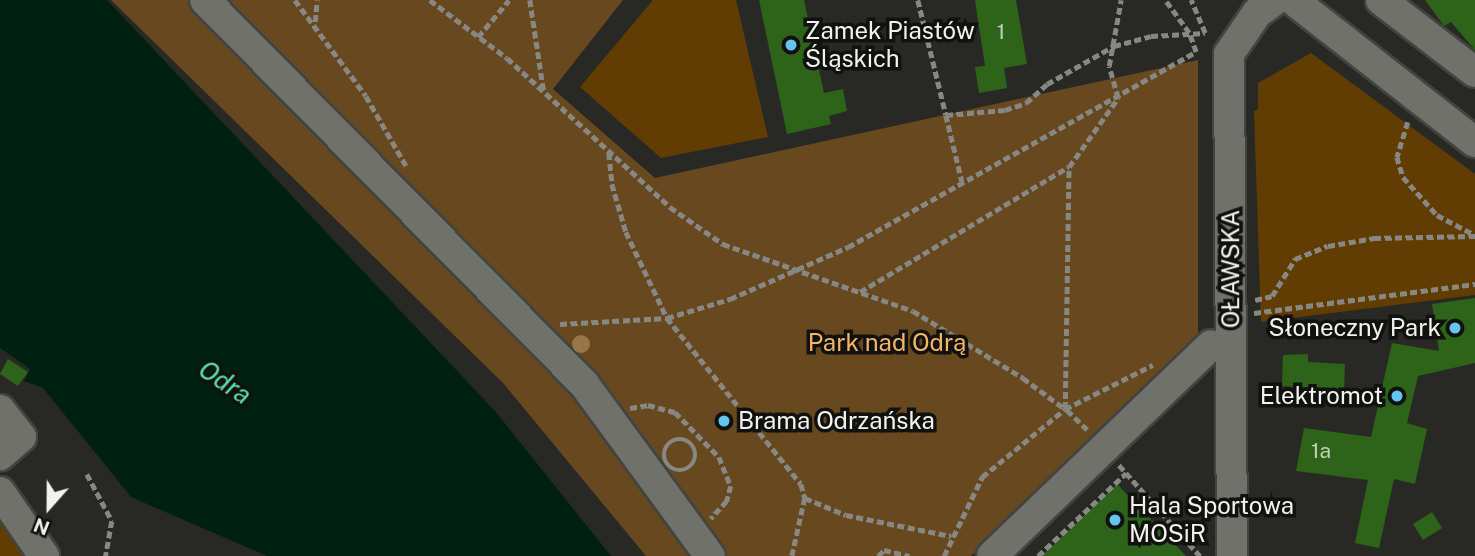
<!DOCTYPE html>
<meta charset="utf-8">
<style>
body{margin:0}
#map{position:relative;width:1475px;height:556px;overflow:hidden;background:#282924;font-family:"Public Sans",sans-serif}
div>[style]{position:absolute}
.green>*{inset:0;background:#613d03}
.forest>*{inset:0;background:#68481e}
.water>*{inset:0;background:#002012}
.building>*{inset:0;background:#2e641a}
.path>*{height:4.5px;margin-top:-2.25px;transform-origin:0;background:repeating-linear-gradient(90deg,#878883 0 7px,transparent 0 10.5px)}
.path>.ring{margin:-2.25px;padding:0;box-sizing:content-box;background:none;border:4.5px solid #878883;border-radius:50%}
.roads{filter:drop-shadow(2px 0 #42443f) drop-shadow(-2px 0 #42443f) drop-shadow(0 2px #42443f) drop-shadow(0 -2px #42443f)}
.minor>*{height:30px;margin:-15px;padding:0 15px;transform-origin:15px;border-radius:15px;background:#70716a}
.trees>*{width:18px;height:18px;margin:-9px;border-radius:50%;background:#987649}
.dots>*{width:19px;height:19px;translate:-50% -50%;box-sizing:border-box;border:4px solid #11110f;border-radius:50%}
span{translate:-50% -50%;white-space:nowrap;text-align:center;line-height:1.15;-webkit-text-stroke:7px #11110f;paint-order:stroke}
.number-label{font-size:21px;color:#c1cfba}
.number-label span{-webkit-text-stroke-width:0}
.poi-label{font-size:24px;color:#f2f3ef}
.left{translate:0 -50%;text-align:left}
.right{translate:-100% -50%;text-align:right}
.street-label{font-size:24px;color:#f2f3ef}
.park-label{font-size:24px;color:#f4b567}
.water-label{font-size:26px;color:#57e3a5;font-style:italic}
.north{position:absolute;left:14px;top:472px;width:70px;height:70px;-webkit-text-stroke:5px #11110f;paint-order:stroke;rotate:201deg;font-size:19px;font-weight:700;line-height:28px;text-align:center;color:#f2f3ef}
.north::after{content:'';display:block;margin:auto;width:24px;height:32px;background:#f2f3ef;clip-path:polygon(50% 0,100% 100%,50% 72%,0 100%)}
</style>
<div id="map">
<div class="green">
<i style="clip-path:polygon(653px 0,736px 0,768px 137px,661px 158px,580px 87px)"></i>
<i style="clip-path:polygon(1311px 53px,1475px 174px,1475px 295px,1261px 322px,1254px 111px,1258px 109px,1258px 83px)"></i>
<i style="clip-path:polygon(0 508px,32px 556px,0 556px)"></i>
</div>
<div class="forest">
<i style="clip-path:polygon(111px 0,623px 0,553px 89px,655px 178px,1198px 60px,1198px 347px,971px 556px,646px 556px,503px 383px)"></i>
</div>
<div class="water">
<i style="clip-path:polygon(0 0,107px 0,495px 411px,611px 556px,267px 556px,131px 497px,43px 388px,24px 381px,30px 369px,0 348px)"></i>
</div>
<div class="building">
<i style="clip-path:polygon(759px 0,804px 0,824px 93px,843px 89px,847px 111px,829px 116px,831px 124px,787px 134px)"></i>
<i style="clip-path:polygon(975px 0,1016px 0,1027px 64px,1004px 68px,1007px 88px,979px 93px,975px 67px,985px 66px)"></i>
<i style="clip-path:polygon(1425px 0,1475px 0,1475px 50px,1451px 22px,1444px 26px)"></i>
<i style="clip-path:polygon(1475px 298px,1475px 363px,1418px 376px,1407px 423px,1427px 429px,1415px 484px,1394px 479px,1379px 548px,1355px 543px,1368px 480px,1296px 471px,1304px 428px,1371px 437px,1392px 343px,1439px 351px,1432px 304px)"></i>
<i style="clip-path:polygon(1308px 354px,1308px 362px,1345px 364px,1344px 390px,1282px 386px,1283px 355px)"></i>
<i style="clip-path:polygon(8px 359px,28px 372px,18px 386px,0 374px)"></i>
<i style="clip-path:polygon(1117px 484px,1186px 556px,1042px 556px)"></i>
<i style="clip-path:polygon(1432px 512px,1442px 528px,1423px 540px,1413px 524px)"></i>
</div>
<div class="path">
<i style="left:295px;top:0;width:119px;rotate:53.5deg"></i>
<i style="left:366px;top:96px;width:82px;rotate:60deg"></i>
<i style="left:430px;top:0;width:96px;rotate:37deg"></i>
<i style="left:507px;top:58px;width:221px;rotate:42.4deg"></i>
<i style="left:670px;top:207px;width:65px;rotate:34.9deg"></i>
<i style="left:723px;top:244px;width:201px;rotate:19.4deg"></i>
<i style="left:913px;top:311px;width:129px;rotate:31.3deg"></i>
<i style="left:1023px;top:378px;width:52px;rotate:36.4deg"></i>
<i style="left:530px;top:0;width:94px;rotate:81.4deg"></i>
<i style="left:918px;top:0;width:118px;rotate:76.3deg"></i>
<i style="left:946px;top:115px;width:59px;rotate:-4.8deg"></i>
<i style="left:1005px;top:110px;width:22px;rotate:-18deg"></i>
<i style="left:1026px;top:103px;width:28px;rotate:-42deg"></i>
<i style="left:1047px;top:84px;width:77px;rotate:-29.6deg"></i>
<i style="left:1114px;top:46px;width:38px;rotate:-15deg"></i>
<i style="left:1151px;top:36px;width:54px;rotate:-3.2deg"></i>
<i style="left:1205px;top:33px;width:36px;rotate:-113deg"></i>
<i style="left:315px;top:22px;width:22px;rotate:-85deg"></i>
<i style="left:478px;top:37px;width:48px;rotate:-50deg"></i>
<i style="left:946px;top:115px;width:68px;rotate:76.4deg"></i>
<i style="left:1408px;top:122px;width:37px;rotate:107deg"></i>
<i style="left:1397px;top:157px;width:21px;rotate:73deg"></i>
<i style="left:1403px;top:177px;width:51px;rotate:48.2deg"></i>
<i style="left:1437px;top:215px;width:43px;rotate:27.8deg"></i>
<i style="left:609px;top:153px;width:31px;rotate:84deg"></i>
<i style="left:612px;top:184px;width:50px;rotate:73.7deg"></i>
<i style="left:626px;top:232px;width:95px;rotate:64.5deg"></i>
<i style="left:667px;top:318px;width:213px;rotate:51.1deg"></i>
<i style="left:801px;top:484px;width:15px;rotate:74deg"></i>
<i style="left:805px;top:498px;width:59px;rotate:102.6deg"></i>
<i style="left:860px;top:292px;width:243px;rotate:-31deg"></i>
<i style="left:1255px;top:300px;width:17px;rotate:-13deg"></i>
<i style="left:1272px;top:296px;width:44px;rotate:-58.1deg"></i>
<i style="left:1295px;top:259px;width:35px;rotate:-22deg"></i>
<i style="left:1328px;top:246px;width:47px;rotate:-9.9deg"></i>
<i style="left:1374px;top:238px;width:101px;rotate:-1.1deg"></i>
<i style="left:1254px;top:313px;width:223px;rotate:-7.5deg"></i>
<i style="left:560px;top:324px;width:107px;rotate:-3.2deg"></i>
<i style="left:667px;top:318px;width:66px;rotate:-16.8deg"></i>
<i style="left:730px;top:299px;width:129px;rotate:-23.8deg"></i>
<i style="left:848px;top:247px;width:399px;rotate:-29.3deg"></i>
<i style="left:1196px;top:52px;width:20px;rotate:-110deg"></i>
<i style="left:1189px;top:33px;width:41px;rotate:-126deg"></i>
<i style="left:630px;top:408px;width:18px;rotate:-9deg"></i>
<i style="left:648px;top:405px;width:28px;rotate:15deg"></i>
<i style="left:675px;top:412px;width:63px;rotate:45.6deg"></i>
<i style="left:719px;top:457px;width:31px;rotate:68deg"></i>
<i style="left:731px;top:486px;width:16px;rotate:105deg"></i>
<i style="left:727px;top:501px;width:24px;rotate:132deg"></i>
<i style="left:1087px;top:430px;width:30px;rotate:-136deg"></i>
<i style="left:1065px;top:409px;width:242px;rotate:-89.1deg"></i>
<i style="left:1069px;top:167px;width:85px;rotate:-54.6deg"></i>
<i style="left:1118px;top:98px;width:33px;rotate:-106deg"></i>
<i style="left:1109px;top:66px;width:67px;rotate:-79.7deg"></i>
<i class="ring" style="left:664px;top:439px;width:27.5px;height:27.5px"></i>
<i style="left:1119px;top:465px;width:122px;rotate:48.3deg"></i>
<i style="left:87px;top:474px;width:53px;rotate:62deg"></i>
<i style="left:112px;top:521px;width:36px;rotate:100deg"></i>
<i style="left:805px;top:498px;width:44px;rotate:22.5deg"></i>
<i style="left:846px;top:515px;width:107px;rotate:11.3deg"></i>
<i style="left:878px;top:556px;width:8px;rotate:-45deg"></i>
<i style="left:884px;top:550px;width:26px;rotate:13deg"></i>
<i style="left:944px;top:556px;width:88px;rotate:-64.3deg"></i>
<i style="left:982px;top:477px;width:107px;rotate:-39.3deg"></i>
<i style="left:1065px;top:409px;width:98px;rotate:-26.6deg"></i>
<i style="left:1038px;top:556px;width:121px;rotate:-43.3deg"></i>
</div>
<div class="roads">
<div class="minor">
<i style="left:205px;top:0;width:540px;rotate:45.38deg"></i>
<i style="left:584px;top:384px;width:213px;rotate:53.8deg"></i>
<i style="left:1293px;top:0;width:231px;rotate:38deg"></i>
<i style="left:1381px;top:0;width:118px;rotate:37.5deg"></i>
<i style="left:0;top:410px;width:34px;rotate:52deg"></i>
<i style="left:21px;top:437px;width:28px;rotate:139deg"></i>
<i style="left:0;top:492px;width:78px;rotate:55.5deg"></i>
<i style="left:992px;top:556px;width:304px;rotate:-43.9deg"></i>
<i style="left:1232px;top:556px;width:502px;rotate:-90.34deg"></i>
<i style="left:1229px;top:54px;width:50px;rotate:-55.7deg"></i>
<i style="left:1257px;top:13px;width:22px;rotate:-36deg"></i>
</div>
</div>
<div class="trees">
<i style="left:581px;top:344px"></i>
</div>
<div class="dots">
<i style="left:791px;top:45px;background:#65c5ee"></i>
<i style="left:1455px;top:328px;background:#65c5ee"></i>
<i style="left:1397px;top:396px;background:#65c5ee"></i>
<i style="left:724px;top:421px;background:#65c5ee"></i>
<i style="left:1115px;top:520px;background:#65c5ee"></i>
</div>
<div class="number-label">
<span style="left:1001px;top:32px">1</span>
<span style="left:1321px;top:451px">1a</span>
</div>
<div class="poi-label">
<span class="left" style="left:805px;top:45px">Zamek Piastów<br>Śląskich</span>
<span class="right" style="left:1441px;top:328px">Słoneczny Park</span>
<span class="right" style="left:1383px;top:396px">Elektromot</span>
<span class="left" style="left:738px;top:421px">Brama Odrzańska</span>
<span class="left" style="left:1129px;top:520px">Hala Sportowa<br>MOSiR</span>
</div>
<div class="street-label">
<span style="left:1231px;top:269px;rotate:-90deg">OŁAWSKA</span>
</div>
<div class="park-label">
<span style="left:887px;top:343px">Park nad Odrą</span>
</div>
<div class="water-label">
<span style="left:225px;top:382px;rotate:34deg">Odra</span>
</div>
<div class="north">N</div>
</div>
